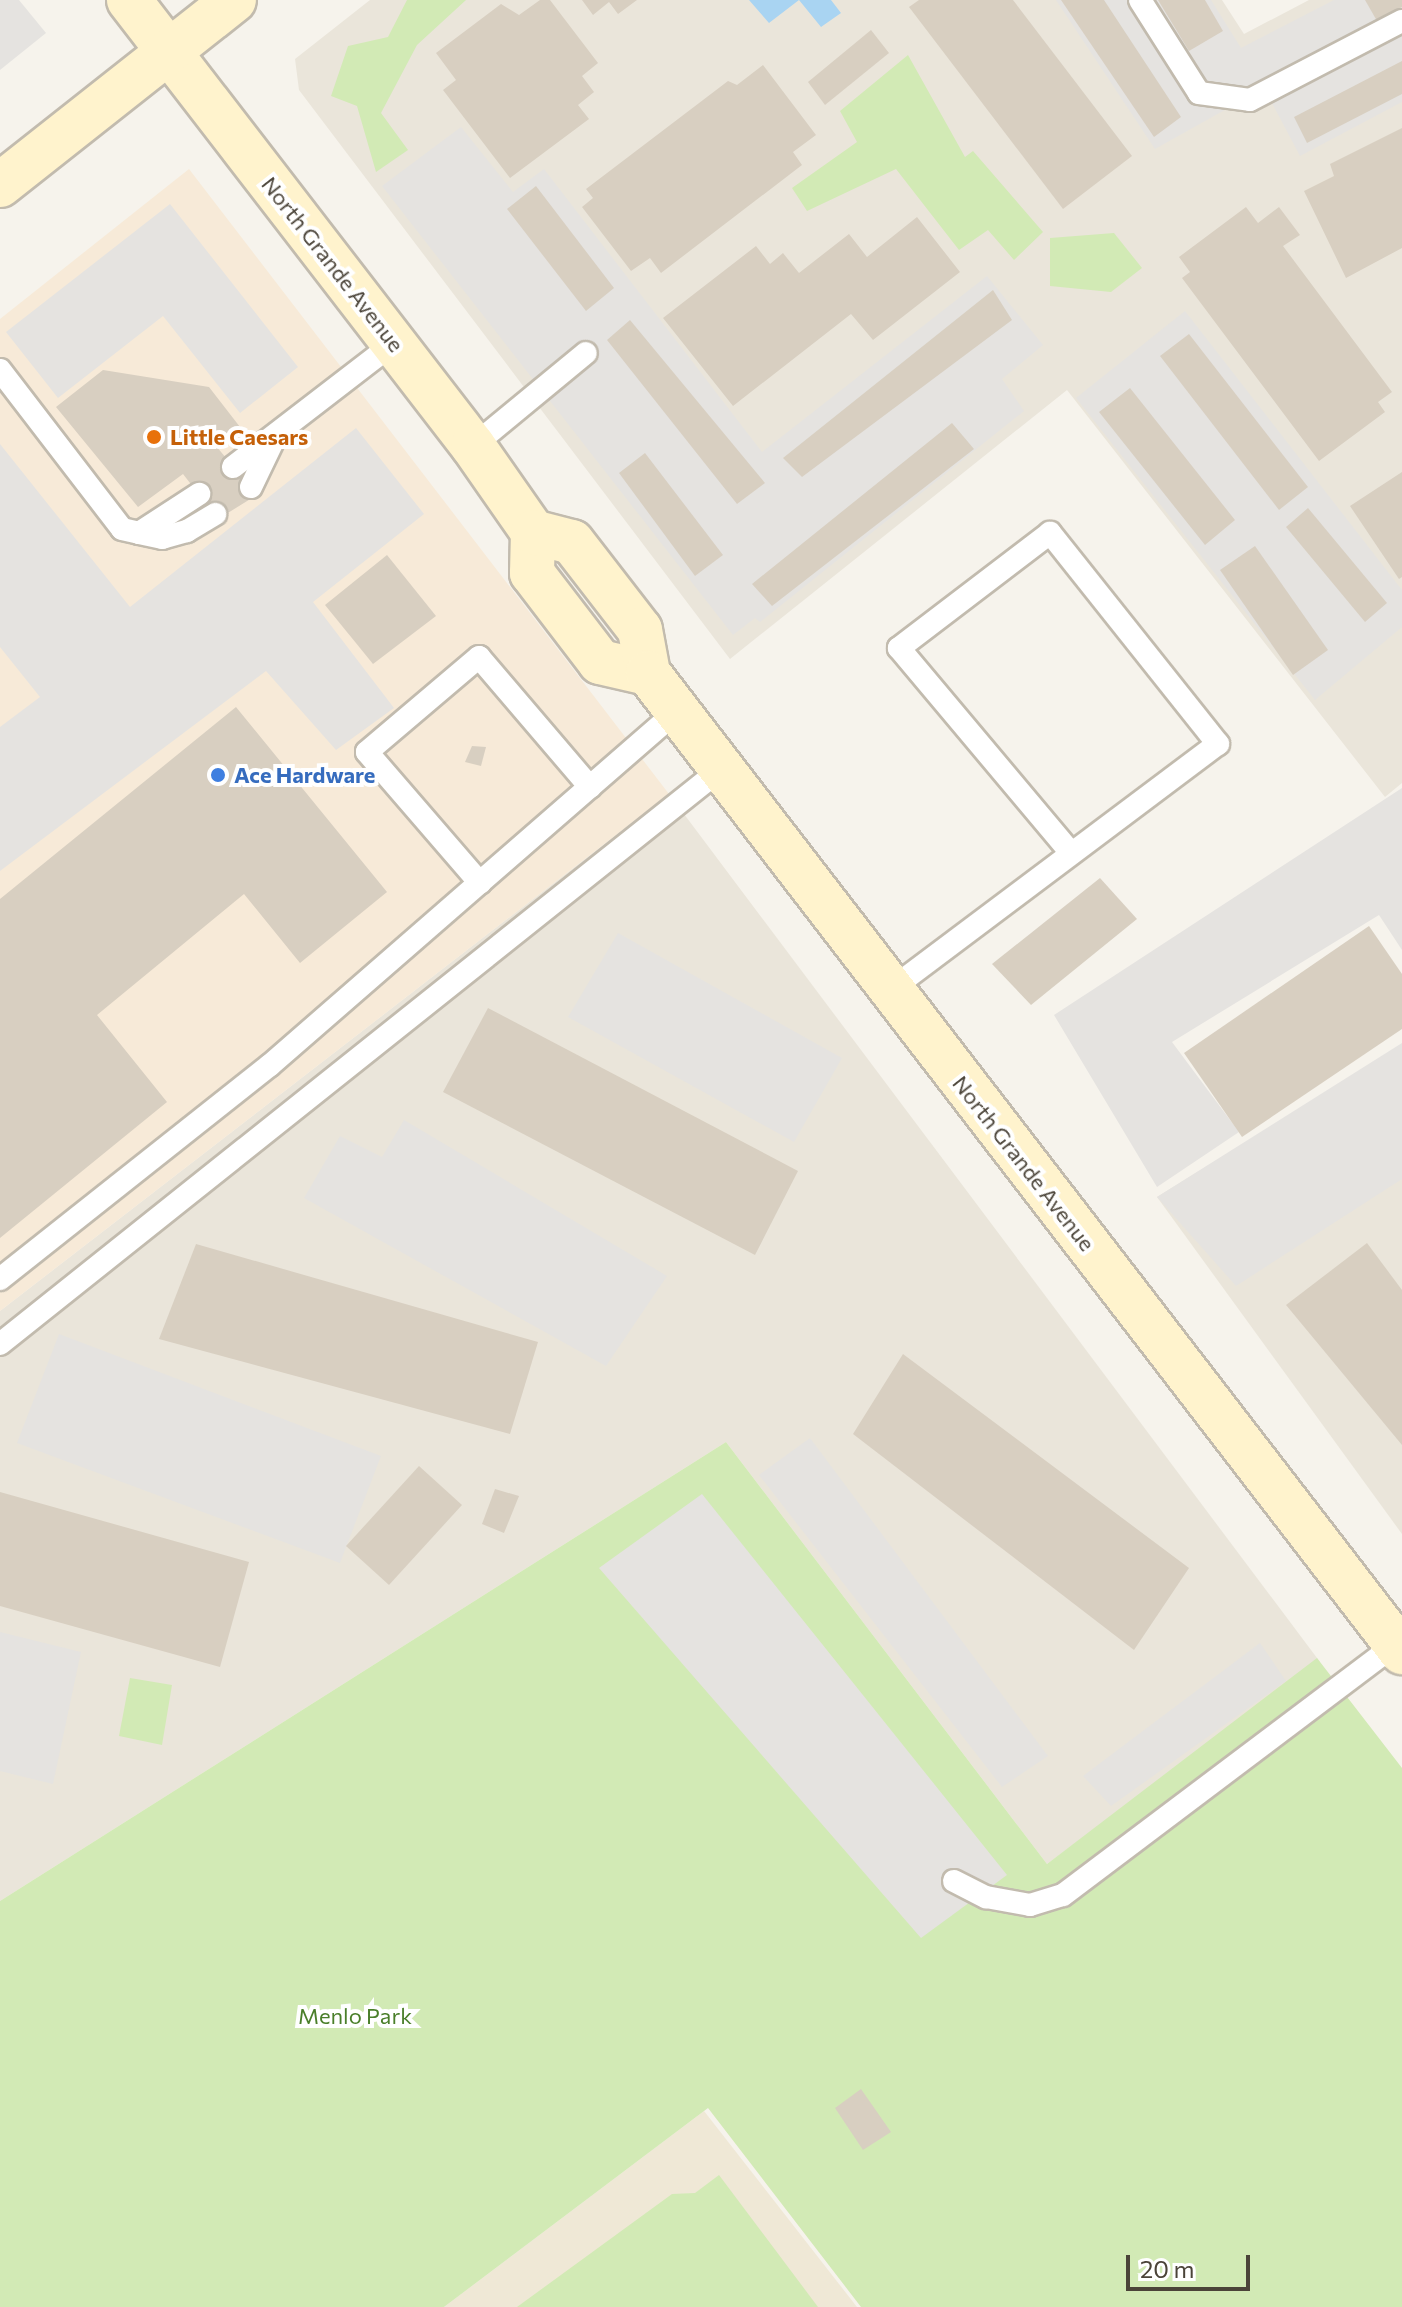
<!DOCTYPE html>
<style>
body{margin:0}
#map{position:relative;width:1402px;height:2307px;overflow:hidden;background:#f6f3ec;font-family:Commissioner,sans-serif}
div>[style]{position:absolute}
.residential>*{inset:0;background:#eae5da}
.commercial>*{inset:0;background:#f7ead8}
.education>*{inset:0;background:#efe8d6}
.green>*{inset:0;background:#d2eab5}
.parking>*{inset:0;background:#e5e3e0}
.water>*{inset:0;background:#a9d4f2}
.building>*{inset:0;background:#d8cfc1}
.roads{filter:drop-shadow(2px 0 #c2bbae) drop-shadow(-2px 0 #c2bbae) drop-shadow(0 2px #c2bbae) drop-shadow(0 -2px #c2bbae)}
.service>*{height:22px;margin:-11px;padding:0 11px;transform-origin:11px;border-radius:11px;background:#fff}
.secondary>*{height:44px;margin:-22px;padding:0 22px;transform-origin:22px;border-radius:22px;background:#fff3cd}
.dots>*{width:22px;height:22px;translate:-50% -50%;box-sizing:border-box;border:4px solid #fff;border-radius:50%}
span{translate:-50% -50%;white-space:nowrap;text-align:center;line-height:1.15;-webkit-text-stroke:8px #fff;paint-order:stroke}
.street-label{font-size:22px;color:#4b4439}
.food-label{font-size:22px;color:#c56008;font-weight:700}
.left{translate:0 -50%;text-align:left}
.shop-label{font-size:22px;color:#366cbe;font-weight:700}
.park-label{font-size:22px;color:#4a7f2a}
.scale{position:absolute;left:1126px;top:2255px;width:124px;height:36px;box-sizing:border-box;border:4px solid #4b4439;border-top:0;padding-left:10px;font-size:24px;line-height:28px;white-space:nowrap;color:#4b4439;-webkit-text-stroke:6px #fff;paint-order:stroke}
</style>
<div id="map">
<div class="residential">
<i style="clip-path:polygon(370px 0,1222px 0,1244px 34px,1309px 0,1402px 0,1402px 783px,1385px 797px,1067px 390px,730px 659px,299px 90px,295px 59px)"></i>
<i style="clip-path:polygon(669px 794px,1320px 1662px,1047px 1864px,726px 1442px,0 1901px,0 1311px)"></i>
<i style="clip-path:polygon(1402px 1046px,1402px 1534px,1157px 1197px)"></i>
</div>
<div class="commercial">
<i style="clip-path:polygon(189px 169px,669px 794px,0 1311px,0 319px)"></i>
</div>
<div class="education">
<i style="clip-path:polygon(704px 2111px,857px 2307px,444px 2307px)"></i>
</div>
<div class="green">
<i style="clip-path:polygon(407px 0,466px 0,417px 45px,381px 113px,408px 150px,376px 172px,357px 106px,331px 96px,348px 46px,388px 37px)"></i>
<i style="clip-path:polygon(908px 55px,965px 157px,973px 151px,1043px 232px,1014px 260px,988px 230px,959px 250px,896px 169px,807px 211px,792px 188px,857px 142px,840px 111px)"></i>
<i style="clip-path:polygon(1114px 233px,1142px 268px,1111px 292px,1050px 286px,1050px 238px)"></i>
<i style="clip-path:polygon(726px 1442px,1047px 1864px,1317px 1658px,1402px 1768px,1402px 2307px,861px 2307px,708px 2108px,444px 2307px,0 2307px,0 1901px)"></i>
<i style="clip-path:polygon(130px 1678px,172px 1685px,162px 1745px,119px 1736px)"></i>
<i style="clip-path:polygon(719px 2175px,818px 2307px,517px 2307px,672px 2194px,695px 2193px)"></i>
</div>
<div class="parking">
<i style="clip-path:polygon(0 0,19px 0,46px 33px,0 70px)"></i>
<i style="clip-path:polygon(1056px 0,1211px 0,1241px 48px,1334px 0,1402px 0,1402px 102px,1300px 156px,1264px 88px,1155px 149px)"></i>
<i style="clip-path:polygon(461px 127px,513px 192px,544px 169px,762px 452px,987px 276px,1043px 345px,1002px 379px,1024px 411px,760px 622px,755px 618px,733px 635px,382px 186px)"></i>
<i style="clip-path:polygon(170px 204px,298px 367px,240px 413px,163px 316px,58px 398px,6px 332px)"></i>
<i style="clip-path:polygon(1185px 311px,1402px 590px,1402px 627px,1315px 700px,1076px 398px)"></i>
<i style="clip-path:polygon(356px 428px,424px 514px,313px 602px,394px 708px,336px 750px,266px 671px,0 871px,0 727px,40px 697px,0 647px,0 444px,130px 607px)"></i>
<i style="clip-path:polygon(1402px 788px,1402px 950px,1379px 915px,1172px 1042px,1239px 1132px,1157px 1187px,1054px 1015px)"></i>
<i style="clip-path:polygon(618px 933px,842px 1058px,794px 1142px,568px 1017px)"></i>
<i style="clip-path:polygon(1402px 1043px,1402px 1179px,1236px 1286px,1157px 1197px)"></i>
<i style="clip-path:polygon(404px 1120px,667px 1276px,606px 1366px,304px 1198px,340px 1136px,382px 1157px)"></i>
<i style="clip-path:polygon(59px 1334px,381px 1456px,340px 1563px,17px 1443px)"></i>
<i style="clip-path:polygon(810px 1438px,1048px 1756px,1002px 1787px,759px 1475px)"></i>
<i style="clip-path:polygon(702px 1494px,1007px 1875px,921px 1938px,599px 1568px)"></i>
<i style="clip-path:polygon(0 1632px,81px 1652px,53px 1784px,0 1771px)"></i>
<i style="clip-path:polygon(1260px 1643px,1286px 1681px,1111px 1806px,1083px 1776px)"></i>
</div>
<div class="water">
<i style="clip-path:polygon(749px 0,831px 0,841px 13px,821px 27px,799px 0,769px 23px)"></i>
</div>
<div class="building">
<i style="clip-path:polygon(540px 0,550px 0,598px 63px,582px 76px,594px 92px,578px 105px,589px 119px,510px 178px,443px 90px,456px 80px,436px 53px,501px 4px,519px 15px)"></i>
<i style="clip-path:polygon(582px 0,637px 0,618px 14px,609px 2px,593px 15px)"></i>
<i style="clip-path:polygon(919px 0,1013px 0,1132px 156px,1063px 209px,909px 7px)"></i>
<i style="clip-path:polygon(1061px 0,1104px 0,1181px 117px,1154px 137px)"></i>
<i style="clip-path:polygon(1158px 0,1205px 0,1223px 31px,1189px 51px)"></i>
<i style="clip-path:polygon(1365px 0,1402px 0,1402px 7px,1377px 21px)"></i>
<i style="clip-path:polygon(871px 30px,889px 53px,825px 105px,808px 82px)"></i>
<i style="clip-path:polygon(1402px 61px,1402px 94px,1307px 143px,1294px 117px)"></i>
<i style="clip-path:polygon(763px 65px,816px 135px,793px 152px,802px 165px,661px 273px,650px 258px,631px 271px,582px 207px,593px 198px,586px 189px,728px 81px,737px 85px)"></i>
<i style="clip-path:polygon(1402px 128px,1402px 248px,1346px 278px,1304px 191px,1334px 176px,1330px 164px)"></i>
<i style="clip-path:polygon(536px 186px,614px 288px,586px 311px,507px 209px)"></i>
<i style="clip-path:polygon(1246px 207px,1258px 223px,1279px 207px,1300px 235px,1283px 246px,1392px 392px,1378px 402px,1385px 412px,1319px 461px,1182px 278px,1190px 272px,1179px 257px)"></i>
<i style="clip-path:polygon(917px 217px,960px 272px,873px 340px,851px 314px,733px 406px,663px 318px,756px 246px,770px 264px,783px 253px,799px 273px,849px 234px,867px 257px)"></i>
<i style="clip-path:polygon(993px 290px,1012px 320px,802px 477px,783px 458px)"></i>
<i style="clip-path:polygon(630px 320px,765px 483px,737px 504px,607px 340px)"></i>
<i style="clip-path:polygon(1189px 334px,1308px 487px,1279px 510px,1160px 356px)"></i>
<i style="clip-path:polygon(103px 370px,209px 387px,240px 427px,216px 446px,257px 495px,218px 519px,183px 474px,138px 507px,56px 407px)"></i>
<i style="clip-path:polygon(1130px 388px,1235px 520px,1205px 545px,1099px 412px)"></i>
<i style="clip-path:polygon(952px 423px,974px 449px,772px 606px,752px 584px)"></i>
<i style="clip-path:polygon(645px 453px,723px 555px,695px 576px,619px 473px)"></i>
<i style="clip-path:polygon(1402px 472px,1402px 577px,1399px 579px,1350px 506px)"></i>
<i style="clip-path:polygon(1308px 508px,1387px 603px,1365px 622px,1286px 527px)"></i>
<i style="clip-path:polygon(1255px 546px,1328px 650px,1293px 675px,1220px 570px)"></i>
<i style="clip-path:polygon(387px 555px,436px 616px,373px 664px,325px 605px)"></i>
<i style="clip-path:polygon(236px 707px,387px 892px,300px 963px,244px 894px,97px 1015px,167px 1102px,0 1238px,0 899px)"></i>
<i style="clip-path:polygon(472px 746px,486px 747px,481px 766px,465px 762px)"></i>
<i style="clip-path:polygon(1100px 878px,1137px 919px,1031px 1005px,992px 964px)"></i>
<i style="clip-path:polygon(1369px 926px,1402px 974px,1402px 1029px,1242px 1137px,1184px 1053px)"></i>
<i style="clip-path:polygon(488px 1008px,798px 1171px,755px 1255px,443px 1092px)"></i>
<i style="clip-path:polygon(1367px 1243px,1402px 1290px,1402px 1445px,1286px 1305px)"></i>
<i style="clip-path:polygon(196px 1244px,538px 1342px,510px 1434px,159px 1339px)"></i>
<i style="clip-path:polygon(903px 1354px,1189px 1568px,1134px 1650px,853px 1434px)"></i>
<i style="clip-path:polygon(419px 1466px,462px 1505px,389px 1585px,346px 1546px)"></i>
<i style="clip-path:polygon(495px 1489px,519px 1496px,504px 1533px,482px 1524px)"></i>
<i style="clip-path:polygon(0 1492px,249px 1562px,220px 1667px,0 1606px)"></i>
<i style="clip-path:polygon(861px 2089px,891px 2132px,863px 2150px,835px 2108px)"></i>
</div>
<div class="roads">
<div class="service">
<i style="left:1140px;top:0;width:110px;rotate:57.6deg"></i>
<i style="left:1199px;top:93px;width:51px;rotate:7.8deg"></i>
<i style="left:1250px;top:100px;width:171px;rotate:-27.5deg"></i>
<i style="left:0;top:370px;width:200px;rotate:52.5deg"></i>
<i style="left:122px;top:529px;width:17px;rotate:13deg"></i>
<i style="left:139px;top:533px;width:72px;rotate:-33deg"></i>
<i style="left:473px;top:446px;width:146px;rotate:-39.5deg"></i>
<i style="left:233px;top:467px;width:203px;rotate:-37.6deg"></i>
<i style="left:251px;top:487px;width:55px;rotate:-64.4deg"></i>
<i style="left:139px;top:533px;width:24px;rotate:12deg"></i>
<i style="left:162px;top:538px;width:26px;rotate:-16deg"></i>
<i style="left:187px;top:531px;width:33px;rotate:-31deg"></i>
<i style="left:480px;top:883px;width:173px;rotate:-130.8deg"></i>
<i style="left:367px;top:752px;width:147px;rotate:-40.3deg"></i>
<i style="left:479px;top:657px;width:171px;rotate:49.5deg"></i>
<i style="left:890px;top:990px;width:410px;rotate:-36.9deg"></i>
<i style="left:1218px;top:744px;width:270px;rotate:-128.5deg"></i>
<i style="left:1050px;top:533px;width:190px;rotate:142.7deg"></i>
<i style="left:899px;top:648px;width:268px;rotate:50deg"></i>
<i style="left:0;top:1279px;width:343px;rotate:-38.4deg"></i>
<i style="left:269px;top:1066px;width:541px;rotate:-41.03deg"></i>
<i style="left:0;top:1344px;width:922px;rotate:-38.57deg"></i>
<i style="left:954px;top:1881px;width:36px;rotate:27deg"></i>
<i style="left:986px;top:1897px;width:45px;rotate:10.3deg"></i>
<i style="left:1030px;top:1905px;width:34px;rotate:-17deg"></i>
<i style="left:1063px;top:1895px;width:417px;rotate:-37deg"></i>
</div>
<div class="secondary">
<i style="left:129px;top:0;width:563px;rotate:52.36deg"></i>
<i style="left:473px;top:446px;width:105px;rotate:55.1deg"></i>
<i style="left:533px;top:532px;width:41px;rotate:91.4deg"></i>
<i style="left:532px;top:573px;width:112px;rotate:52.6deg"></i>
<i style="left:600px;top:662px;width:49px;rotate:12.9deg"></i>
<i style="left:0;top:185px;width:298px;rotate:-38.3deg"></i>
<i style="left:533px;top:532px;width:40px;rotate:14.4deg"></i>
<i style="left:572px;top:542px;width:111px;rotate:52.3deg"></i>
<i style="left:640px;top:630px;width:44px;rotate:79.5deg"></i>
<i style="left:648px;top:673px;width:1236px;rotate:52.4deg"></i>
</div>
</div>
<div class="dots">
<i style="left:154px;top:437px;background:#e8710a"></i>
<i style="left:218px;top:775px;background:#3f7fe0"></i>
</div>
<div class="street-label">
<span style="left:333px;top:264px;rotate:52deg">North Grande Avenue</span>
<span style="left:1024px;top:1163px;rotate:52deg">North Grande Avenue</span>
</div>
<div class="food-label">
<span class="left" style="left:170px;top:437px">Little Caesars</span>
</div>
<div class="shop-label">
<span class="left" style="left:234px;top:775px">Ace Hardware</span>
</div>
<div class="park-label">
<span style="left:355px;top:2016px">Menlo Park</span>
</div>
<div class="scale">20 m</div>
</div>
